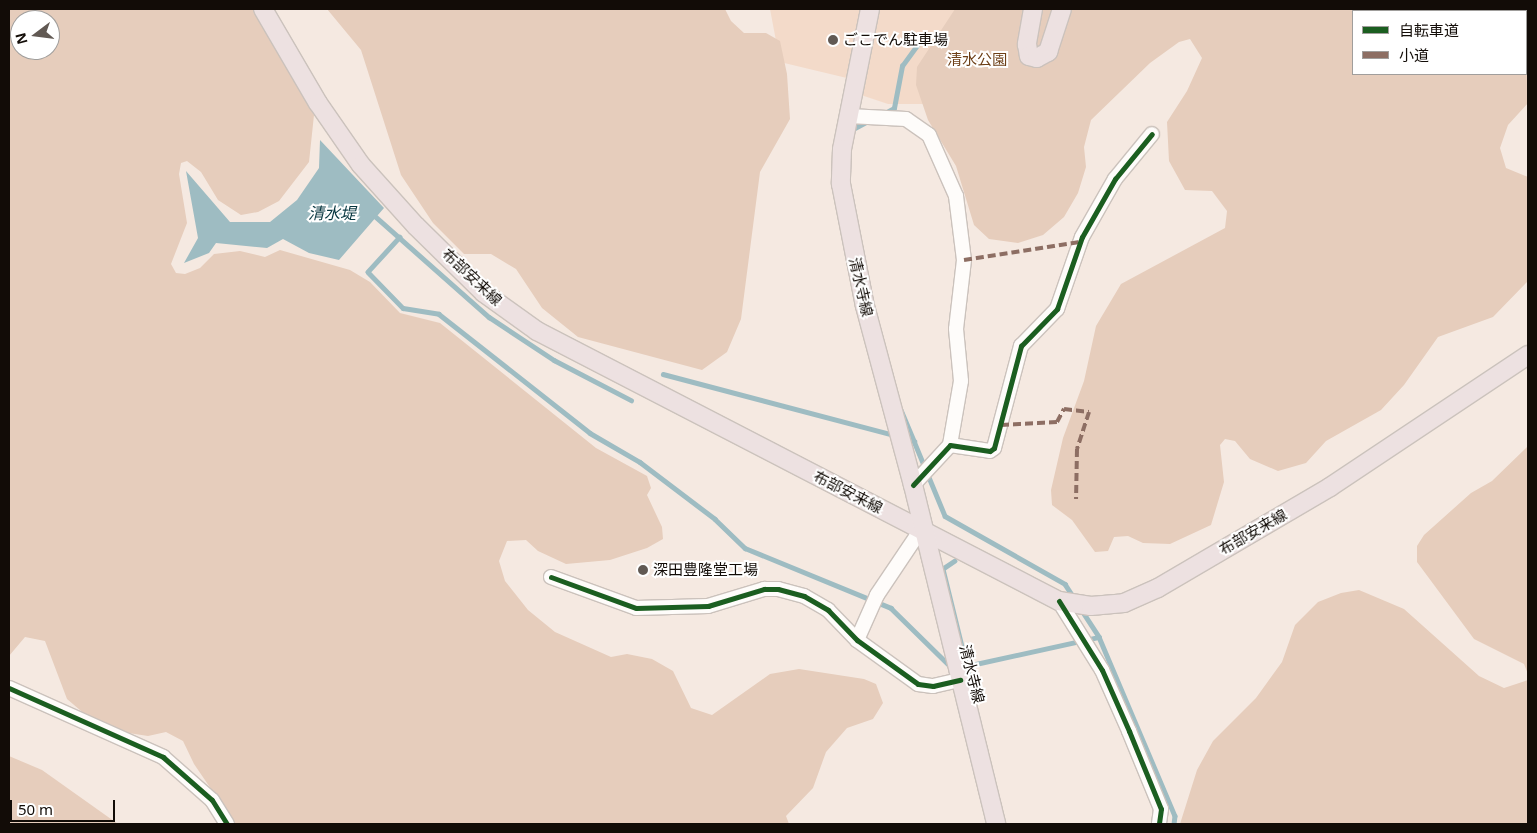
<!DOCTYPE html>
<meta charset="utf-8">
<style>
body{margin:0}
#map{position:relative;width:1537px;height:833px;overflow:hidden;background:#f5e9e1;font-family:"Noto Sans","Noto Sans JP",sans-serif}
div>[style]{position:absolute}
.green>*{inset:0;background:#f3dac9}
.forest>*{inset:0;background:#e6cdbc}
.water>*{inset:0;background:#9ebcc2}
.stream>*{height:4.5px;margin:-2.25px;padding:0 2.25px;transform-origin:2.25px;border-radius:2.25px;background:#9ebcc2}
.roads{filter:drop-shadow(1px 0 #cbc2bc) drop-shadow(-1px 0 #cbc2bc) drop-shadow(0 1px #cbc2bc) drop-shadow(0 -1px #cbc2bc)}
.minor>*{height:14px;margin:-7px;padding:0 7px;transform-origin:7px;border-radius:7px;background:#fefcfa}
.major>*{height:18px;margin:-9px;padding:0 9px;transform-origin:9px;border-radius:9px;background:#ede1e1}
.quiet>*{height:4px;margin-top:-2px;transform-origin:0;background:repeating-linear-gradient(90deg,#8d6e63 0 8px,transparent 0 12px)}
.cycleway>*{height:5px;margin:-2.5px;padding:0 2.5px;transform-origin:2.5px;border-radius:2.5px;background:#1b5e20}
.dots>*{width:14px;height:14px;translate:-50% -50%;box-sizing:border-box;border:2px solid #fff;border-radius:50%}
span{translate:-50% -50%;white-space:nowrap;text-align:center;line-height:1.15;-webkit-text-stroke:4px #fff;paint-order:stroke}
.poi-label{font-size:15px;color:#120c07}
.left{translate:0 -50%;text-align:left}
.park-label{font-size:15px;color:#6d3f17}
.street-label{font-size:15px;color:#120c07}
.water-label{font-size:16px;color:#07363f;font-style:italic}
.frame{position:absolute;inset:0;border:10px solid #120c07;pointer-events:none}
.legend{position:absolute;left:1352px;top:10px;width:175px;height:65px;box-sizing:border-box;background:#fff;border:1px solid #a09e9c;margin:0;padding:6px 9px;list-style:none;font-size:15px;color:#120c07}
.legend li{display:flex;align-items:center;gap:10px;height:25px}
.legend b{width:25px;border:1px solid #a09e9c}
.north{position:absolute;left:10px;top:10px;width:50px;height:50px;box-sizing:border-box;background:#fff;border:1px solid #a09e9c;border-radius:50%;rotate:255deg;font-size:14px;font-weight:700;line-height:20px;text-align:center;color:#120c07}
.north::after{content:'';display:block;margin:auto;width:18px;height:22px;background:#615953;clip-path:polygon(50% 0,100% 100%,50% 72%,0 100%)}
.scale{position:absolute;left:10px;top:800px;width:105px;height:22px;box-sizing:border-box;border:2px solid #120c07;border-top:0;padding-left:6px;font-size:15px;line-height:18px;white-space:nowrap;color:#120c07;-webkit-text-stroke:4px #fff;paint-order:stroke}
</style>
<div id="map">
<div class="green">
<i style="clip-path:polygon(770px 9px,1147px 9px,924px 104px,888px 104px,861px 95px,851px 79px,780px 62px)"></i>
</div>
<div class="forest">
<i style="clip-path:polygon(evenodd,9px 9px,254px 9px,314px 115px,309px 162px,279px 201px,258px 212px,241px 215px,218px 200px,201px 172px,187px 161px,181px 163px,179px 174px,187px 223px,171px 264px,176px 273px,185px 274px,200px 268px,214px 254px,240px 251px,265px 257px,280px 250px,350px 270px,370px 282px,400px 313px,440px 323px,596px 448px,647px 476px,651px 488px,647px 495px,662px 527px,663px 539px,647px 548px,610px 560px,566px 564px,538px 551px,526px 540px,507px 541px,499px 561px,505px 581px,528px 610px,555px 632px,611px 657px,627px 654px,652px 659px,673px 671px,691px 708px,712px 715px,770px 674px,799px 669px,864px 679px,876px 684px,883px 703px,873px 719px,847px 728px,826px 752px,813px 788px,786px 816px,789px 824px,235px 824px,194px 764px,183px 741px,166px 732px,148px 736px,122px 732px,87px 716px,67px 699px,45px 641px,25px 637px,9px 656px,9px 9px,20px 20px,50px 20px,50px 50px,20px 50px,20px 20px)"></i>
<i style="clip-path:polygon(327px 9px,725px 9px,731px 21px,744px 33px,766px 33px,780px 41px,787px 74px,790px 119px,760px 172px,741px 319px,727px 352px,702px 370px,578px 337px,542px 308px,516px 269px,491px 254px,464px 254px,433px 223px,401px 175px,361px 50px)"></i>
<i style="clip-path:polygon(evenodd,955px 9px,1528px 9px,1528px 103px,1508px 125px,1500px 148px,1506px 168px,1528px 177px,1528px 281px,1493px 317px,1438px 337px,1404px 385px,1381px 410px,1326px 441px,1306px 463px,1278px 471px,1250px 459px,1235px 441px,1225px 439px,1220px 445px,1224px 482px,1211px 525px,1170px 544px,1143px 543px,1128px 536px,1114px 537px,1108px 551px,1095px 552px,1072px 520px,1052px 505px,1051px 490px,1063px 438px,1084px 381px,1096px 326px,1121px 284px,1225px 228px,1227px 211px,1212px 191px,1185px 190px,1169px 161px,1167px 122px,1187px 91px,1202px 58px,1190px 39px,1179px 42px,1150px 63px,1091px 120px,1084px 147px,1086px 167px,1078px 193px,1064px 217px,1043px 235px,1018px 243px,989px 239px,974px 225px,956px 166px,928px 120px,916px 85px,917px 67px,955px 9px,1353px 11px,1526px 11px,1526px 74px,1353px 74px,1353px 11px)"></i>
<i style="clip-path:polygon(1528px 446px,1528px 674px,1524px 664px,1474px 639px,1417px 562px,1417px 546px,1424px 535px,1471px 493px,1492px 481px)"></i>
<i style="clip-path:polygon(1359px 590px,1404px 609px,1479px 676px,1504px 688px,1528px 680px,1528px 824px,1180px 824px,1197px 770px,1213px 741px,1256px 698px,1282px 662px,1295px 625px,1318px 602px,1341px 593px)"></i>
<i style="clip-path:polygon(9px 756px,42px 770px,118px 824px,9px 824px)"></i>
</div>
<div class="water">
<i style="clip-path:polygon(320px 140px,384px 208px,339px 260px,309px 253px,283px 239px,267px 248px,216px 243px,209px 253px,184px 263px,198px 238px,186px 171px,230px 222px,270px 222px,297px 200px,319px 168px)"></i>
</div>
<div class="stream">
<i style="left:885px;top:113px;width:10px;rotate:-29deg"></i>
<i style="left:894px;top:108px;width:43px;rotate:-79.2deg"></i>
<i style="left:902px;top:66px;width:39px;rotate:-54deg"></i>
<i style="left:851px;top:130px;width:17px;rotate:-28deg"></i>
<i style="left:376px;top:217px;width:151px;rotate:41.5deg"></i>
<i style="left:489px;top:317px;width:78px;rotate:33.5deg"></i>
<i style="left:554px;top:360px;width:87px;rotate:27.5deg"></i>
<i style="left:400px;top:237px;width:47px;rotate:132.4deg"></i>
<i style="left:368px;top:272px;width:50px;rotate:45.8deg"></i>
<i style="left:403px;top:308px;width:36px;rotate:9deg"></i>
<i style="left:439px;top:314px;width:192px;rotate:38.2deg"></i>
<i style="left:590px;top:433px;width:58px;rotate:30.1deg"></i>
<i style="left:640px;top:462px;width:94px;rotate:37.2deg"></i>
<i style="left:715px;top:519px;width:42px;rotate:44deg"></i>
<i style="left:745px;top:548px;width:158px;rotate:22.3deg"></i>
<i style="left:891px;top:608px;width:86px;rotate:44.5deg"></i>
<i style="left:663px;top:374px;width:239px;rotate:14.8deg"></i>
<i style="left:901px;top:410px;width:34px;rotate:67deg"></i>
<i style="left:906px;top:438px;width:9px;rotate:21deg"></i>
<i style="left:914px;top:441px;width:81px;rotate:67.5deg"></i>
<i style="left:945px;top:516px;width:138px;rotate:29.5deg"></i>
<i style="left:1065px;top:584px;width:17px;rotate:57deg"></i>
<i style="left:955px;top:561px;width:14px;rotate:146deg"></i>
<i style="left:943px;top:569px;width:113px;rotate:76.2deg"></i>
<i style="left:1081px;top:609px;width:33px;rotate:57deg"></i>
<i style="left:1099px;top:637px;width:194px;rotate:67deg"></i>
<i style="left:1175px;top:816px;width:8px;rotate:97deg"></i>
<i style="left:962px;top:667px;width:140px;rotate:-12.4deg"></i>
</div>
<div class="roads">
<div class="minor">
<i style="left:849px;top:116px;width:57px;rotate:3deg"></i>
<i style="left:906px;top:119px;width:28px;rotate:35deg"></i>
<i style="left:929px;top:135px;width:67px;rotate:66.1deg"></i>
<i style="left:956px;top:196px;width:64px;rotate:82.9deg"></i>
<i style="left:964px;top:260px;width:69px;rotate:96.6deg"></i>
<i style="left:956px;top:329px;width:52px;rotate:84.5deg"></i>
<i style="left:961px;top:381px;width:65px;rotate:99.8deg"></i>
<i style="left:913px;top:485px;width:54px;rotate:-47.2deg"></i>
<i style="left:950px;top:445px;width:40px;rotate:8.5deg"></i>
<i style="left:990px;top:451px;width:5px;rotate:-37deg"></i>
<i style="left:994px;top:448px;width:106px;rotate:-75.2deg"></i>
<i style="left:1021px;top:346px;width:52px;rotate:-45.8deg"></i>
<i style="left:1057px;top:309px;width:76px;rotate:-70.9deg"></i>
<i style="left:1082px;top:237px;width:67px;rotate:-60.4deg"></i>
<i style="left:1115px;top:179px;width:58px;rotate:-50.6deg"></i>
<i style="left:551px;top:577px;width:90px;rotate:20deg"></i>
<i style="left:636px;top:608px;width:72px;rotate:-1.6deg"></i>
<i style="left:708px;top:606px;width:59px;rotate:-16.9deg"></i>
<i style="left:764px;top:589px;width:14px"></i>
<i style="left:778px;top:589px;width:27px;rotate:15deg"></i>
<i style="left:804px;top:596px;width:28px;rotate:30deg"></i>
<i style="left:828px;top:610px;width:42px;rotate:46deg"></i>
<i style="left:857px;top:640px;width:75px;rotate:35.8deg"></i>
<i style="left:918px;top:684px;width:15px;rotate:8deg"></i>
<i style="left:933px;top:686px;width:28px;rotate:-13deg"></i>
<i style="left:1059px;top:601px;width:81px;rotate:58.1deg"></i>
<i style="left:1102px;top:670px;width:67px;rotate:66.1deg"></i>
<i style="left:1129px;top:731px;width:84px;rotate:67.7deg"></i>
<i style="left:1161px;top:809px;width:15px;rotate:98deg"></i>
<i style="left:857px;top:640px;width:49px;rotate:-66deg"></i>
<i style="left:877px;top:595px;width:70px;rotate:-56.1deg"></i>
<i style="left:916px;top:537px;width:11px;rotate:-41deg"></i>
<i style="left:9px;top:688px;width:169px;rotate:24.1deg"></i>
<i style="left:163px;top:757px;width:65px;rotate:41.3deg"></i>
<i style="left:212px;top:800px;width:28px;rotate:58deg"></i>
</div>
<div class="major">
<i style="left:263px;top:9px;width:109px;rotate:59.7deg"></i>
<i style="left:318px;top:103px;width:75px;rotate:55.3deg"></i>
<i style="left:361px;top:165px;width:82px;rotate:48deg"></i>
<i style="left:416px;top:226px;width:95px;rotate:44.6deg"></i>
<i style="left:484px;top:293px;width:65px;rotate:35.6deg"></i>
<i style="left:537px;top:331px;width:588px;rotate:27.35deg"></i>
<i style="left:1059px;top:601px;width:32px;rotate:9deg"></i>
<i style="left:1091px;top:606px;width:33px;rotate:-5deg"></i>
<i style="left:1124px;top:603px;width:37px;rotate:-24deg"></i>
<i style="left:1158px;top:588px;width:199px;rotate:-30.4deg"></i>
<i style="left:1330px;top:487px;width:238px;rotate:-33.7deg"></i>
<i style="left:870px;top:9px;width:143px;rotate:101.3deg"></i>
<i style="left:842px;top:149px;width:35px;rotate:92deg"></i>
<i style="left:841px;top:184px;width:124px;rotate:78.9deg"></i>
<i style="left:865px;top:306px;width:185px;rotate:75deg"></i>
<i style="left:913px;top:485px;width:349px;rotate:76.2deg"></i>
<i style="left:1033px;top:9px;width:36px;rotate:100deg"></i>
<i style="left:1027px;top:44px;width:12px;rotate:81deg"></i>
<i style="left:1029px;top:56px;width:8px;rotate:14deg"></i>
<i style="left:1037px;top:58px;width:13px;rotate:-29deg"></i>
<i style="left:1048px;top:52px;width:45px;rotate:-72deg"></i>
</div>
</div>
<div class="quiet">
<i style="left:964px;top:260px;width:117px;rotate:-8.8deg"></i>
<i style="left:1001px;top:425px;width:56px;rotate:-3.1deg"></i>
<i style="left:1057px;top:422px;width:15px;rotate:-62deg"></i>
<i style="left:1064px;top:409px;width:25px;rotate:7deg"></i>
<i style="left:1089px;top:412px;width:39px;rotate:108deg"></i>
<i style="left:1077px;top:449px;width:50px;rotate:91.1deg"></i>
</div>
<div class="cycleway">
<i style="left:913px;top:485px;width:54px;rotate:-47.2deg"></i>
<i style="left:950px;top:445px;width:40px;rotate:8.5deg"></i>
<i style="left:990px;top:451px;width:5px;rotate:-37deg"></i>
<i style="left:994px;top:448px;width:106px;rotate:-75.2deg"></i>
<i style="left:1021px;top:346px;width:52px;rotate:-45.8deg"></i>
<i style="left:1057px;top:309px;width:76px;rotate:-70.9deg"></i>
<i style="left:1082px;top:237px;width:67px;rotate:-60.4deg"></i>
<i style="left:1115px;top:179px;width:58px;rotate:-50.6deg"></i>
<i style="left:551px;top:577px;width:90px;rotate:20deg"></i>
<i style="left:636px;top:608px;width:72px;rotate:-1.6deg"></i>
<i style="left:708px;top:606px;width:59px;rotate:-16.9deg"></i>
<i style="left:764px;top:589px;width:14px"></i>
<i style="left:778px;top:589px;width:27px;rotate:15deg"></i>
<i style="left:804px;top:596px;width:28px;rotate:30deg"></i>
<i style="left:828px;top:610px;width:42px;rotate:46deg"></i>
<i style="left:857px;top:640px;width:75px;rotate:35.8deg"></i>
<i style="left:918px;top:684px;width:15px;rotate:8deg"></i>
<i style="left:933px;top:686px;width:28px;rotate:-13deg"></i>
<i style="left:1059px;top:601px;width:81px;rotate:58.1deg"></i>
<i style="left:1102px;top:670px;width:67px;rotate:66.1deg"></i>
<i style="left:1129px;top:731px;width:84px;rotate:67.7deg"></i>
<i style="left:1161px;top:809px;width:15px;rotate:98deg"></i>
<i style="left:9px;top:688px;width:169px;rotate:24.1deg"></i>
<i style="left:163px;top:757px;width:65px;rotate:41.3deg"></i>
<i style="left:212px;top:800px;width:28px;rotate:58deg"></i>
</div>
<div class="dots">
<i style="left:833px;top:40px;background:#615953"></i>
<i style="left:643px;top:570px;background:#615953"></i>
</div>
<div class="poi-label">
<span class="left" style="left:843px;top:40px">ごこでん駐車場</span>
<span class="left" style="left:653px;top:570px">深田豊隆堂工場</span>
</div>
<div class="park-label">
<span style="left:977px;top:60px">清水公園</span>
</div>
<div class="street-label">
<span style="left:472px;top:277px;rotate:43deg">布部安来線</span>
<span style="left:861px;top:287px;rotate:77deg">清水寺線</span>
<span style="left:848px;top:492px;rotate:27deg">布部安来線</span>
<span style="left:1253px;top:532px;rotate:-30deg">布部安来線</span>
<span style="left:972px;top:674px;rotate:76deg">清水寺線</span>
</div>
<div class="water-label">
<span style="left:332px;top:213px">清水堤</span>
</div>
<div class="frame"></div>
<ul class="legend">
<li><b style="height:6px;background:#1b5e20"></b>自転車道</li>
<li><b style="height:6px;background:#8d6e63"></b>小道</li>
</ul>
<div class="north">N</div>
<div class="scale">50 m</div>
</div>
